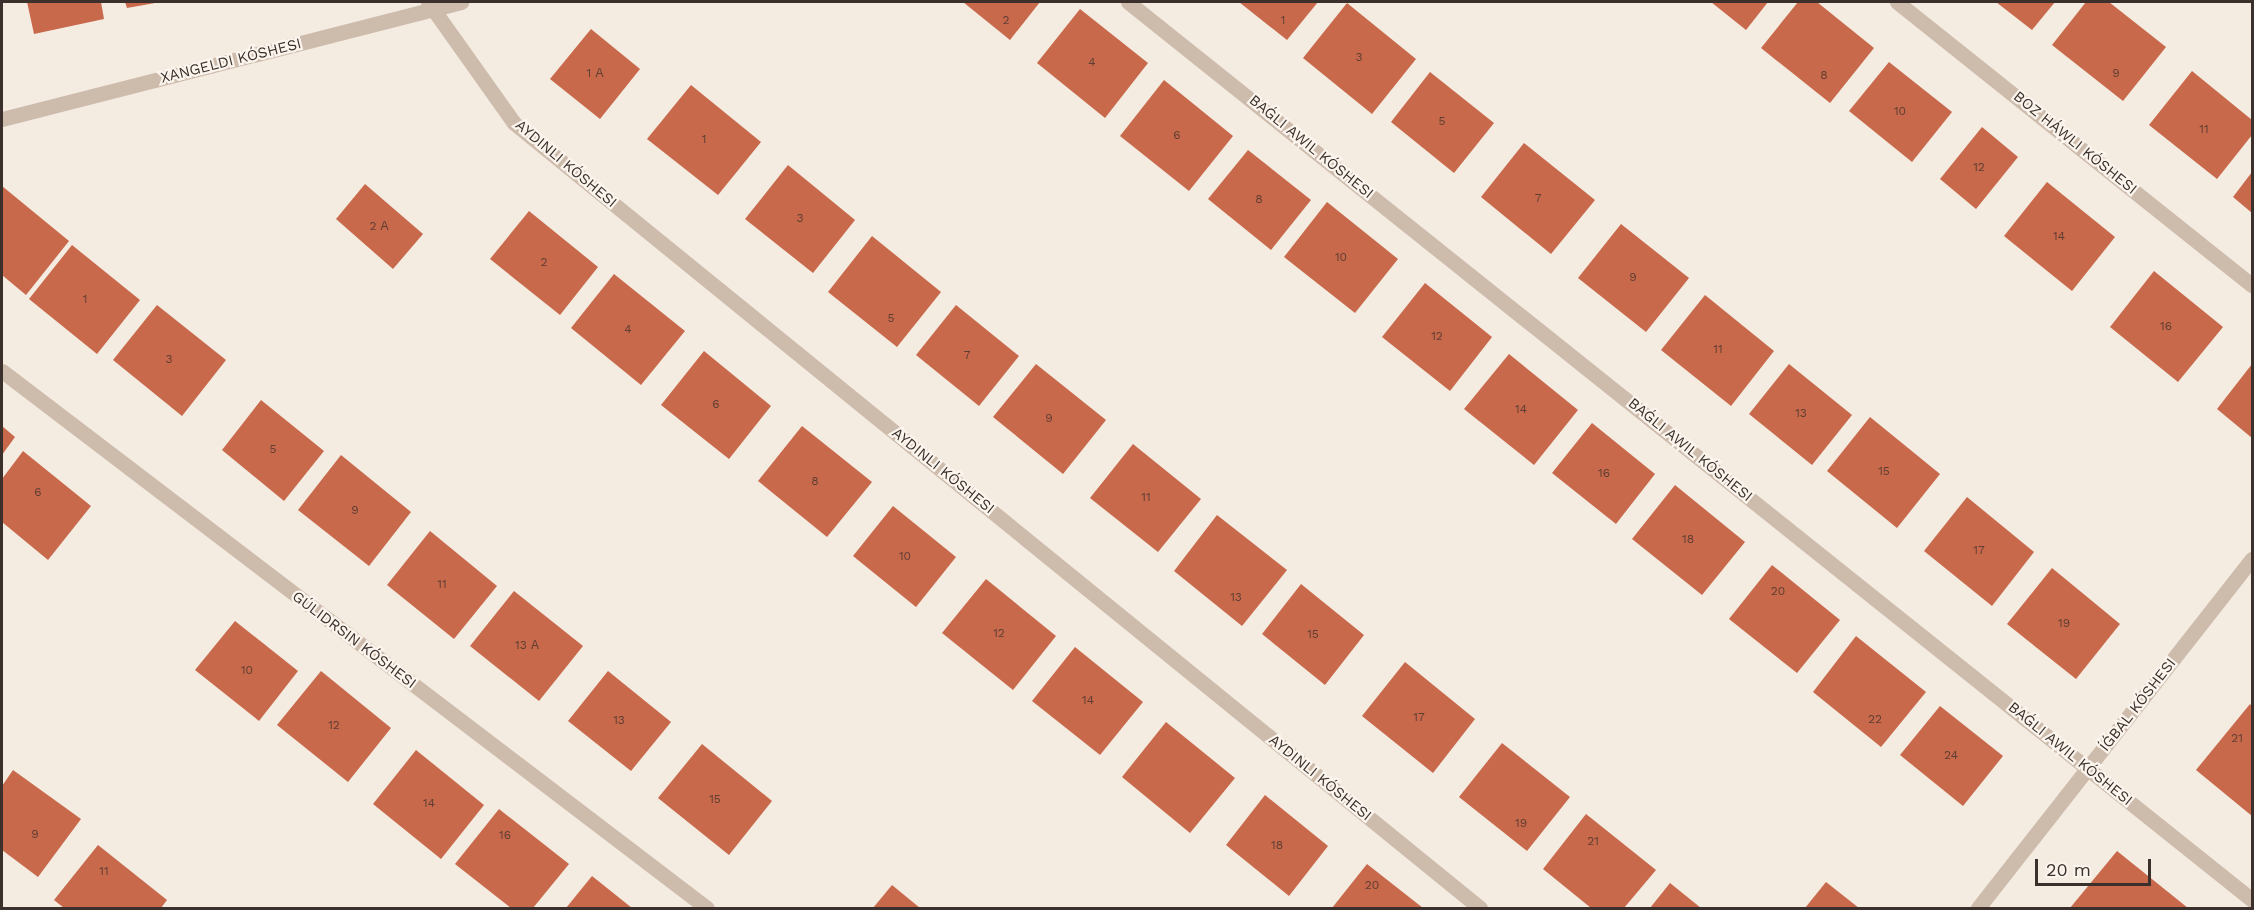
<!DOCTYPE html>
<meta charset="utf-8">
<style>
body{margin:0}
#map{position:relative;width:2254px;height:910px;overflow:hidden;background:#f4ebe1;font-family:"Work Sans",sans-serif}
div>[style]{position:absolute}
.building>*{inset:0;background:#c8694b}
.minor>*{height:15px;margin:-7.5px;padding:0 7.5px;transform-origin:7.5px;border-radius:7.5px;background:#cdbbac}
span{translate:-50% -50%;white-space:nowrap;text-align:center;line-height:1.15;-webkit-text-stroke:4.5px #fbf5ee;paint-order:stroke}
.number-label{font-size:12px;color:#5e3e33}
.number-label span{-webkit-text-stroke-width:0}
.street-label{font-size:15px;color:#3b302b}
.frame{position:absolute;inset:0;border:3px solid #3b302b;pointer-events:none}
.scale{position:absolute;left:2035px;top:859px;width:116px;height:27px;box-sizing:border-box;border:3px solid #3b302b;border-top:0;padding-left:8px;font-size:18px;line-height:21px;white-space:nowrap;color:#3b302b;-webkit-text-stroke:4px #fbf5ee;paint-order:stroke}
</style>
<div id="map">
<div class="building">
<i style="clip-path:polygon(27px 2px,101px 2px,104px 19px,34px 34px)"></i>
<i style="clip-path:polygon(125px 2px,155px 2px,155px 3px,127px 8px)"></i>
<i style="clip-path:polygon(963px 2px,1040px 2px,1010px 40px)"></i>
<i style="clip-path:polygon(1239px 2px,1318px 2px,1287px 40px)"></i>
<i style="clip-path:polygon(1711px 2px,1768px 2px,1746px 30px)"></i>
<i style="clip-path:polygon(1798px 2px,1817px 2px,1874px 48px,1830px 103px,1761px 48px)"></i>
<i style="clip-path:polygon(1996px 2px,2055px 2px,2032px 30px)"></i>
<i style="clip-path:polygon(2086px 2px,2109px 2px,2166px 47px,2123px 101px,2052px 45px)"></i>
<i style="clip-path:polygon(1347px 3px,1416px 59px,1372px 114px,1303px 58px)"></i>
<i style="clip-path:polygon(1080px 9px,1148px 63px,1105px 118px,1037px 63px)"></i>
<i style="clip-path:polygon(591px 29px,640px 69px,600px 119px,550px 79px)"></i>
<i style="clip-path:polygon(1889px 62px,1952px 112px,1912px 162px,1849px 111px)"></i>
<i style="clip-path:polygon(2192px 71px,2252px 120px,2252px 135px,2217px 179px,2149px 125px)"></i>
<i style="clip-path:polygon(1430px 72px,1494px 123px,1454px 173px,1391px 122px)"></i>
<i style="clip-path:polygon(1164px 80px,1233px 136px,1189px 191px,1120px 136px)"></i>
<i style="clip-path:polygon(691px 85px,761px 142px,718px 195px,647px 139px)"></i>
<i style="clip-path:polygon(1982px 127px,2018px 157px,1976px 209px,1940px 179px)"></i>
<i style="clip-path:polygon(1524px 143px,1595px 200px,1551px 254px,1481px 197px)"></i>
<i style="clip-path:polygon(1248px 150px,1311px 200px,1271px 250px,1208px 199px)"></i>
<i style="clip-path:polygon(788px 165px,855px 220px,813px 273px,745px 219px)"></i>
<i style="clip-path:polygon(2252px 172px,2252px 213px,2233px 197px)"></i>
<i style="clip-path:polygon(2047px 182px,2115px 237px,2072px 291px,2004px 236px)"></i>
<i style="clip-path:polygon(365px 184px,423px 234px,393px 269px,336px 219px)"></i>
<i style="clip-path:polygon(2px 186px,69px 241px,26px 295px,2px 275px)"></i>
<i style="clip-path:polygon(1327px 202px,1398px 259px,1355px 313px,1284px 257px)"></i>
<i style="clip-path:polygon(529px 211px,598px 267px,560px 315px,490px 259px)"></i>
<i style="clip-path:polygon(1621px 224px,1689px 278px,1646px 332px,1578px 278px)"></i>
<i style="clip-path:polygon(872px 236px,941px 292px,897px 347px,828px 292px)"></i>
<i style="clip-path:polygon(72px 245px,140px 300px,97px 354px,29px 299px)"></i>
<i style="clip-path:polygon(2154px 271px,2223px 327px,2178px 382px,2110px 327px)"></i>
<i style="clip-path:polygon(614px 274px,685px 331px,641px 385px,571px 328px)"></i>
<i style="clip-path:polygon(1425px 283px,1492px 337px,1450px 391px,1382px 337px)"></i>
<i style="clip-path:polygon(1705px 295px,1774px 351px,1731px 406px,1661px 350px)"></i>
<i style="clip-path:polygon(157px 305px,226px 360px,182px 416px,113px 360px)"></i>
<i style="clip-path:polygon(956px 305px,1019px 356px,979px 406px,916px 355px)"></i>
<i style="clip-path:polygon(704px 351px,771px 406px,729px 459px,661px 405px)"></i>
<i style="clip-path:polygon(1509px 354px,1578px 410px,1534px 465px,1464px 409px)"></i>
<i style="clip-path:polygon(1036px 364px,1106px 420px,1063px 474px,993px 417px)"></i>
<i style="clip-path:polygon(1789px 364px,1852px 415px,1812px 465px,1749px 414px)"></i>
<i style="clip-path:polygon(2252px 364px,2252px 438px,2217px 409px)"></i>
<i style="clip-path:polygon(261px 400px,324px 451px,284px 501px,222px 450px)"></i>
<i style="clip-path:polygon(1870px 417px,1940px 474px,1897px 528px,1827px 471px)"></i>
<i style="clip-path:polygon(1592px 423px,1655px 474px,1616px 524px,1552px 473px)"></i>
<i style="clip-path:polygon(2px 426px,15px 437px,2px 455px)"></i>
<i style="clip-path:polygon(802px 426px,872px 482px,827px 537px,758px 481px)"></i>
<i style="clip-path:polygon(1133px 444px,1201px 499px,1158px 552px,1090px 498px)"></i>
<i style="clip-path:polygon(23px 451px,91px 506px,48px 560px,2px 522px,2px 479px)"></i>
<i style="clip-path:polygon(341px 455px,411px 512px,369px 566px,298px 510px)"></i>
<i style="clip-path:polygon(1675px 485px,1745px 542px,1702px 595px,1632px 539px)"></i>
<i style="clip-path:polygon(1967px 497px,2034px 552px,1992px 606px,1924px 551px)"></i>
<i style="clip-path:polygon(893px 506px,956px 557px,916px 607px,853px 556px)"></i>
<i style="clip-path:polygon(1217px 515px,1287px 570px,1242px 626px,1174px 571px)"></i>
<i style="clip-path:polygon(430px 531px,497px 586px,454px 639px,387px 585px)"></i>
<i style="clip-path:polygon(1772px 565px,1840px 620px,1797px 673px,1729px 619px)"></i>
<i style="clip-path:polygon(2052px 568px,2120px 624px,2076px 679px,2007px 624px)"></i>
<i style="clip-path:polygon(986px 579px,1056px 636px,1013px 690px,942px 633px)"></i>
<i style="clip-path:polygon(1301px 584px,1364px 635px,1325px 685px,1262px 634px)"></i>
<i style="clip-path:polygon(514px 591px,583px 646px,539px 701px,470px 646px)"></i>
<i style="clip-path:polygon(235px 621px,298px 671px,259px 721px,195px 670px)"></i>
<i style="clip-path:polygon(1856px 636px,1926px 692px,1881px 747px,1813px 692px)"></i>
<i style="clip-path:polygon(1075px 647px,1143px 702px,1100px 755px,1032px 701px)"></i>
<i style="clip-path:polygon(1405px 662px,1475px 719px,1433px 773px,1362px 716px)"></i>
<i style="clip-path:polygon(321px 671px,391px 728px,348px 782px,277px 725px)"></i>
<i style="clip-path:polygon(608px 671px,671px 722px,631px 771px,568px 721px)"></i>
<i style="clip-path:polygon(2250px 704px,2252px 707px,2252px 816px,2196px 770px)"></i>
<i style="clip-path:polygon(1940px 706px,2003px 756px,1963px 806px,1900px 755px)"></i>
<i style="clip-path:polygon(1166px 722px,1235px 778px,1190px 833px,1122px 777px)"></i>
<i style="clip-path:polygon(1502px 743px,1570px 797px,1527px 851px,1459px 797px)"></i>
<i style="clip-path:polygon(702px 744px,772px 801px,729px 855px,658px 798px)"></i>
<i style="clip-path:polygon(416px 750px,484px 805px,441px 859px,373px 804px)"></i>
<i style="clip-path:polygon(13px 770px,81px 819px,38px 877px,2px 850px,2px 786px)"></i>
<i style="clip-path:polygon(1265px 795px,1328px 846px,1289px 896px,1226px 845px)"></i>
<i style="clip-path:polygon(499px 809px,569px 864px,533px 908px,511px 908px,455px 864px)"></i>
<i style="clip-path:polygon(1586px 814px,1656px 870px,1624px 908px,1591px 908px,1543px 869px)"></i>
<i style="clip-path:polygon(98px 845px,167px 900px,161px 908px,64px 908px,54px 900px)"></i>
<i style="clip-path:polygon(2117px 851px,2188px 908px,2070px 908px)"></i>
<i style="clip-path:polygon(1367px 864px,1423px 908px,1332px 908px)"></i>
<i style="clip-path:polygon(592px 876px,632px 908px,566px 908px)"></i>
<i style="clip-path:polygon(1826px 882px,1859px 908px,1805px 908px)"></i>
<i style="clip-path:polygon(1670px 883px,1701px 908px,1650px 908px)"></i>
<i style="clip-path:polygon(892px 885px,920px 908px,873px 908px)"></i>
</div>
<div class="minor">
<i style="left:428px;top:2px;width:148px;rotate:54.6deg"></i>
<i style="left:514px;top:123px;width:1245px;rotate:39.1deg"></i>
<i style="left:1128px;top:2px;width:1439px;rotate:38.62deg"></i>
<i style="left:1897px;top:2px;width:454px;rotate:38.6deg"></i>
<i style="left:2px;top:119px;width:474px;rotate:-14.3deg"></i>
<i style="left:2px;top:371px;width:886px;rotate:37.3deg"></i>
<i style="left:1978px;top:908px;width:444px;rotate:-51.9deg"></i>
</div>
<div class="number-label">
<span style="left:1006px;top:21px">2</span>
<span style="left:1283px;top:21px">1</span>
<span style="left:1359px;top:58px">3</span>
<span style="left:1092px;top:63px">4</span>
<span style="left:595px;top:74px">1 А</span>
<span style="left:2116px;top:74px">9</span>
<span style="left:1824px;top:76px">8</span>
<span style="left:1900px;top:112px">10</span>
<span style="left:1442px;top:122px">5</span>
<span style="left:2204px;top:130px">11</span>
<span style="left:1177px;top:136px">6</span>
<span style="left:704px;top:140px">1</span>
<span style="left:1979px;top:168px">12</span>
<span style="left:1538px;top:199px">7</span>
<span style="left:1259px;top:200px">8</span>
<span style="left:800px;top:219px">3</span>
<span style="left:379px;top:227px">2 А</span>
<span style="left:2059px;top:237px">14</span>
<span style="left:1341px;top:258px">10</span>
<span style="left:544px;top:263px">2</span>
<span style="left:1633px;top:278px">9</span>
<span style="left:85px;top:300px">1</span>
<span style="left:891px;top:319px">5</span>
<span style="left:2166px;top:327px">16</span>
<span style="left:628px;top:330px">4</span>
<span style="left:1437px;top:337px">12</span>
<span style="left:1718px;top:350px">11</span>
<span style="left:967px;top:356px">7</span>
<span style="left:169px;top:360px">3</span>
<span style="left:716px;top:405px">6</span>
<span style="left:1521px;top:410px">14</span>
<span style="left:1801px;top:414px">13</span>
<span style="left:1049px;top:419px">9</span>
<span style="left:273px;top:450px">5</span>
<span style="left:1884px;top:472px">15</span>
<span style="left:1604px;top:474px">16</span>
<span style="left:815px;top:482px">8</span>
<span style="left:38px;top:493px">6</span>
<span style="left:1146px;top:498px">11</span>
<span style="left:355px;top:511px">9</span>
<span style="left:1688px;top:540px">18</span>
<span style="left:1979px;top:551px">17</span>
<span style="left:905px;top:557px">10</span>
<span style="left:442px;top:585px">11</span>
<span style="left:1778px;top:592px">20</span>
<span style="left:1236px;top:598px">13</span>
<span style="left:2064px;top:624px">19</span>
<span style="left:999px;top:634px">12</span>
<span style="left:1313px;top:635px">15</span>
<span style="left:527px;top:646px">13 А</span>
<span style="left:247px;top:671px">10</span>
<span style="left:1088px;top:701px">14</span>
<span style="left:1419px;top:718px">17</span>
<span style="left:1875px;top:720px">22</span>
<span style="left:619px;top:721px">13</span>
<span style="left:334px;top:726px">12</span>
<span style="left:2237px;top:739px">21</span>
<span style="left:1951px;top:756px">24</span>
<span style="left:715px;top:800px">15</span>
<span style="left:429px;top:804px">14</span>
<span style="left:1521px;top:824px">19</span>
<span style="left:35px;top:835px">9</span>
<span style="left:505px;top:836px">16</span>
<span style="left:1593px;top:842px">21</span>
<span style="left:1277px;top:846px">18</span>
<span style="left:104px;top:872px">11</span>
<span style="left:1372px;top:886px">20</span>
</div>
<div class="street-label">
<span style="left:231px;top:61px;rotate:-14deg">XANGELDI KÓSHESI</span>
<span style="left:2075px;top:143px;rotate:39deg">BOZ HÁWLI KÓSHESI</span>
<span style="left:1311px;top:147px;rotate:39deg">BAǴLI AWIL KÓSHESI</span>
<span style="left:566px;top:164px;rotate:40deg">AYDINLI KÓSHESI</span>
<span style="left:1690px;top:450px;rotate:39deg">BAǴLI AWIL KÓSHESI</span>
<span style="left:943px;top:471px;rotate:39deg">AYDINLI KÓSHESI</span>
<span style="left:354px;top:640px;rotate:37deg">GÚLIDRSIN KÓSHESI</span>
<span style="left:2138px;top:705px;rotate:-52deg">ÍǴBAL KÓSHESI</span>
<span style="left:2070px;top:754px;rotate:39deg">BAǴLI AWIL KÓSHESI</span>
<span style="left:1320px;top:778px;rotate:39deg">AYDINLI KÓSHESI</span>
</div>
<div class="frame"></div>
<div class="scale">20 m</div>
</div>
